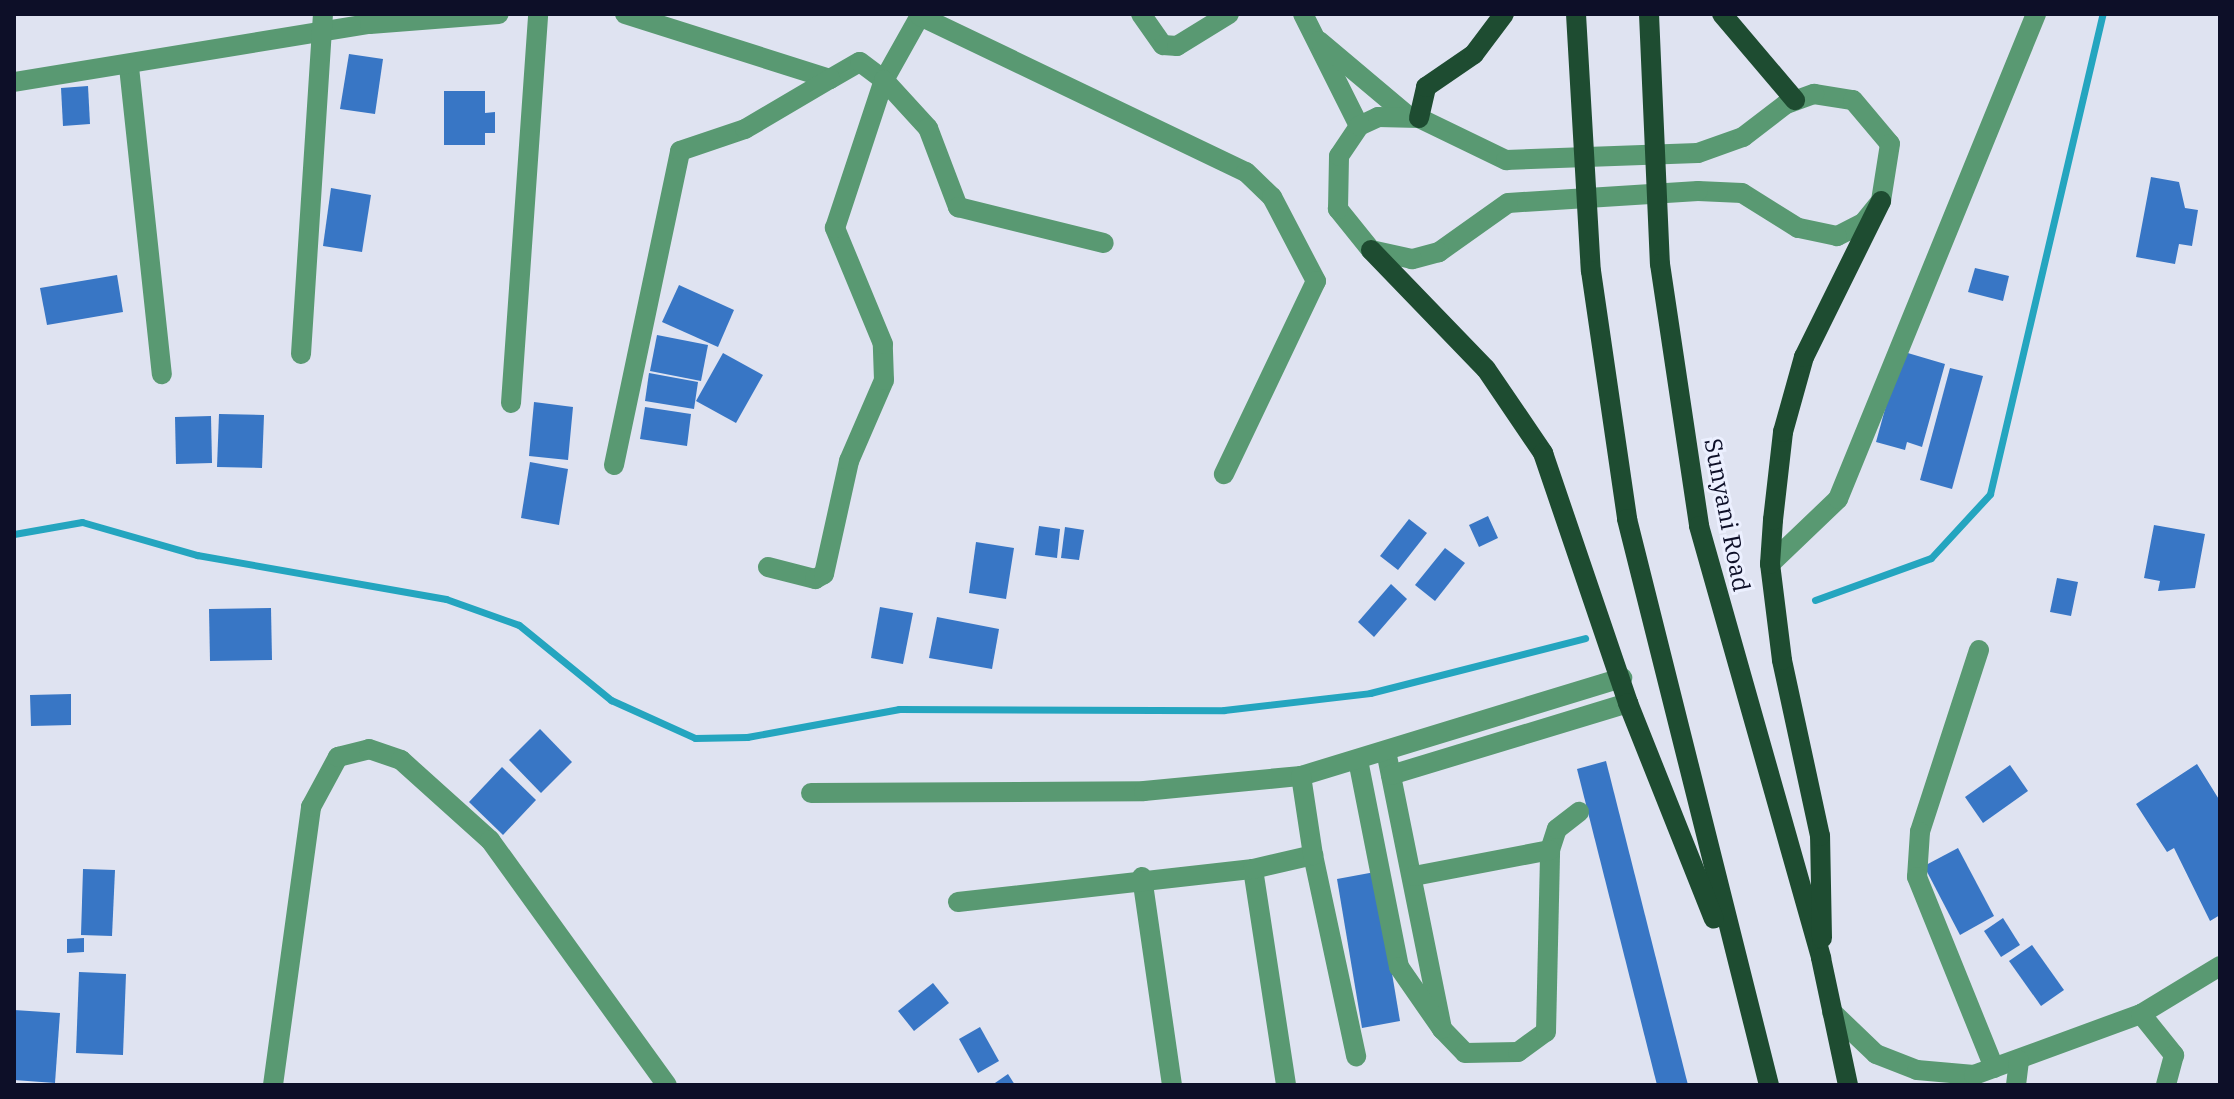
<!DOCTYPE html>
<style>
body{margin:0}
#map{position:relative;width:2234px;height:1099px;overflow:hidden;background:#dfe3f1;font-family:"IBM Plex Serif",serif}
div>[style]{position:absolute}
.stream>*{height:7px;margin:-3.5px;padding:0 3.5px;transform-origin:3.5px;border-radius:3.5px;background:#24a5bf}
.building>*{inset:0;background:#3876c5}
.minor>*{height:20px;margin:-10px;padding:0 10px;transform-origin:10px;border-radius:10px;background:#599972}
.major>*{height:20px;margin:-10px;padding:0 10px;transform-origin:10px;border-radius:10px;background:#1e4c31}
span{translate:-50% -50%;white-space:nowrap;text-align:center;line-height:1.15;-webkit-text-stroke:6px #ecf0ff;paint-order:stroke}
.street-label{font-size:24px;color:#0d0f28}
.frame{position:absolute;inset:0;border:16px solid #0d0f28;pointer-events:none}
</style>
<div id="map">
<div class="stream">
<i style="left:14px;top:534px;width:69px;rotate:-10deg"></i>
<i style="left:82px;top:522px;width:120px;rotate:16deg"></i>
<i style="left:197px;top:555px;width:253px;rotate:10deg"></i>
<i style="left:446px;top:599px;width:77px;rotate:19.6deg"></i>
<i style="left:519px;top:625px;width:119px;rotate:39.2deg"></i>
<i style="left:611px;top:700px;width:92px;rotate:24.3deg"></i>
<i style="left:695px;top:738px;width:52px;rotate:-1.1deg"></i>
<i style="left:747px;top:737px;width:155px;rotate:-10.4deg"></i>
<i style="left:899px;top:709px;width:325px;rotate:0.2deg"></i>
<i style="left:1224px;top:710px;width:147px;rotate:-6.6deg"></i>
<i style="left:1370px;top:693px;width:222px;rotate:-14.3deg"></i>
<i style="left:1815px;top:600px;width:123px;rotate:-19.9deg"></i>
<i style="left:1931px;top:558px;width:87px;rotate:-47.3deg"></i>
<i style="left:1990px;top:494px;width:493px;rotate:-76.8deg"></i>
</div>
<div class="building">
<i style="clip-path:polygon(349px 54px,383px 59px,375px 114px,340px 109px)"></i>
<i style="clip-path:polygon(88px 86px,90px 124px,63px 126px,61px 88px)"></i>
<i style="clip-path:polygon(444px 91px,485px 91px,485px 113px,495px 112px,495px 133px,485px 133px,485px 145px,444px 145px)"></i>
<i style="clip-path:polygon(2151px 177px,2179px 182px,2185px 208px,2198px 210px,2192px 246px,2179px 244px,2175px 264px,2136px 257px)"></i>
<i style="clip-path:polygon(331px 188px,371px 195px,362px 252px,323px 246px)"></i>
<i style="clip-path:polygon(1975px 268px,2009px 276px,2003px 301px,1968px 292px)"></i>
<i style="clip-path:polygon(117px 275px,123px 312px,47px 325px,40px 288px)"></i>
<i style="clip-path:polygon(679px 285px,734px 310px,718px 347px,662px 322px)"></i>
<i style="clip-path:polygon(657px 335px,708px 345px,701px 381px,650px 371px)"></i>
<i style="clip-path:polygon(1901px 351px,1945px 364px,1922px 447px,1907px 442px,1905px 450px,1876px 442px)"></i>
<i style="clip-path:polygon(723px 353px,763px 375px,736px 423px,696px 401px)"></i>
<i style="clip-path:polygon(1950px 368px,1983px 376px,1952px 489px,1920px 480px)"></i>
<i style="clip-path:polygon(649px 373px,698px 382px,694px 409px,645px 401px)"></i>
<i style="clip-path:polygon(534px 402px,573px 407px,568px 460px,529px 456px)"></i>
<i style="clip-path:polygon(645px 407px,691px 414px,687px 446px,640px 439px)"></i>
<i style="clip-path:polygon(219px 414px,264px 415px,262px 468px,217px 467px)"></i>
<i style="clip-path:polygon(211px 416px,212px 463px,176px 464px,175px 417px)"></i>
<i style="clip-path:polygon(530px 462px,568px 469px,559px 525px,521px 518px)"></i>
<i style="clip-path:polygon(1488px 516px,1498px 538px,1479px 547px,1469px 525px)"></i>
<i style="clip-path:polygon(1409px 519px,1427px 533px,1398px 570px,1380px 556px)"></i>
<i style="clip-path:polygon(2154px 525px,2205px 534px,2195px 588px,2158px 591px,2160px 581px,2144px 578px)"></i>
<i style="clip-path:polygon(1039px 526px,1060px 529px,1057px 558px,1035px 555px)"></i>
<i style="clip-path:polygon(1065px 527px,1084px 530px,1079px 560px,1061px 558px)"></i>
<i style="clip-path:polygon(976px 542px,1014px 548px,1006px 599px,969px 593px)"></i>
<i style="clip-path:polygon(1445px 548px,1465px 563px,1435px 601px,1415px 585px)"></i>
<i style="clip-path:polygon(2057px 578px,2078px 582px,2071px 616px,2050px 612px)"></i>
<i style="clip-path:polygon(1391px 584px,1407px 599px,1374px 637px,1358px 622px)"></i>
<i style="clip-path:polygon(880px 607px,913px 613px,903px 664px,871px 658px)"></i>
<i style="clip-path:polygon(271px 608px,272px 660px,210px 661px,209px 609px)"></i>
<i style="clip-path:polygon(937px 617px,999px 629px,992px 669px,929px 658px)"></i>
<i style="clip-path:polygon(71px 694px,71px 725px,31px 726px,30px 695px)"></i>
<i style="clip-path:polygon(540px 729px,572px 762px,541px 793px,509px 760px)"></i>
<i style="clip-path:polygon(1606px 761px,1688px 1085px,1657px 1085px,1577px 769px)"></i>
<i style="clip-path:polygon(2197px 764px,2220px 801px,2220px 915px,2210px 921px,2174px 848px,2167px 852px,2136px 804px)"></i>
<i style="clip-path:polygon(2010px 765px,2028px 791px,1983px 823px,1965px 797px)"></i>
<i style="clip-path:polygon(502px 767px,536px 800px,503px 835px,469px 802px)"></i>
<i style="clip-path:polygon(1958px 848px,1994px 916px,1960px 935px,1924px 866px)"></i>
<i style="clip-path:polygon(83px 869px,115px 870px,112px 936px,81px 935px)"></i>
<i style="clip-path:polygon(1375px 872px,1400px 1021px,1362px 1028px,1337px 879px)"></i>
<i style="clip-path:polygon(2003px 918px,2020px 945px,2001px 957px,1984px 931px)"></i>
<i style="clip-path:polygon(84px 938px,84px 952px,67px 953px,67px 939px)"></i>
<i style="clip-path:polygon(2032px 945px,2064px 990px,2041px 1006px,2009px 961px)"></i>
<i style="clip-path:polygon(79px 972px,126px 974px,123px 1055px,76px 1053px)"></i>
<i style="clip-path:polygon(933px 983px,949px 1003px,914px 1031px,898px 1011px)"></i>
<i style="clip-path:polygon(14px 1010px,60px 1013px,55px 1083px,14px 1080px)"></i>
<i style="clip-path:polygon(980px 1027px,999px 1061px,978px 1073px,959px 1039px)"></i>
<i style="clip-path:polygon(1008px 1074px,1015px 1085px,992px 1085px)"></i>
</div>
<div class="minor">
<i style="left:625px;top:14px;width:215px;rotate:17.6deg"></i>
<i style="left:830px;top:79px;width:34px;rotate:-30deg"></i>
<i style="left:860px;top:62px;width:30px;rotate:37deg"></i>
<i style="left:884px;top:80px;width:76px;rotate:-60.7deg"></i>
<i style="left:1141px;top:14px;width:38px;rotate:55deg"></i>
<i style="left:1163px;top:45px;width:14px;rotate:4deg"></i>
<i style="left:1177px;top:46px;width:61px;rotate:-31.6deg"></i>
<i style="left:1303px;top:14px;width:125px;rotate:63.4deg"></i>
<i style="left:920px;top:16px;width:361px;rotate:25.6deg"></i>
<i style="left:1246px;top:172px;width:36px;rotate:44deg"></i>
<i style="left:1272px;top:197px;width:95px;rotate:62.4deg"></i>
<i style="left:1316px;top:281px;width:214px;rotate:115.5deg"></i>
<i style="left:1319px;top:41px;width:116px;rotate:40.1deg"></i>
<i style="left:129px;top:67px;width:309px;rotate:83.9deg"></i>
<i style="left:14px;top:82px;width:361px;rotate:-9.3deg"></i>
<i style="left:370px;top:24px;width:129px;rotate:-4.4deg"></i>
<i style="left:1814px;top:94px;width:39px;rotate:9deg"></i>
<i style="left:1853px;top:100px;width:57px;rotate:49.9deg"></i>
<i style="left:1890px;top:144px;width:58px;rotate:99deg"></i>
<i style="left:1881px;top:201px;width:28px;rotate:129deg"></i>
<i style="left:1863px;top:223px;width:29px;rotate:153deg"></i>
<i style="left:1837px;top:236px;width:40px;rotate:-168deg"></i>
<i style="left:1798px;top:228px;width:66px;rotate:-148deg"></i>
<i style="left:1742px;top:193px;width:44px;rotate:-177.4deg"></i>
<i style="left:1698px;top:191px;width:190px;rotate:176.4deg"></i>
<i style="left:1508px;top:203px;width:85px;rotate:144.6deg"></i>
<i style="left:1439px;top:252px;width:28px;rotate:165deg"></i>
<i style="left:1412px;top:259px;width:42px;rotate:-167.6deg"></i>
<i style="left:1371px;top:250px;width:53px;rotate:-128.8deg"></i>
<i style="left:1338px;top:209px;width:53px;rotate:-88.9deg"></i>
<i style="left:1339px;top:156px;width:36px;rotate:-56deg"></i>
<i style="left:1359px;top:126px;width:21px;rotate:-25deg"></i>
<i style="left:1378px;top:117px;width:41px;rotate:1.4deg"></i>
<i style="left:1419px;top:118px;width:97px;rotate:25.8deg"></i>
<i style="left:1506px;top:160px;width:192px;rotate:-2.1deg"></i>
<i style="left:1698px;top:153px;width:48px;rotate:-19.6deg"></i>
<i style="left:1743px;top:137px;width:54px;rotate:-37.5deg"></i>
<i style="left:1786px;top:104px;width:30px;rotate:-20deg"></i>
<i style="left:301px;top:354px;width:341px;rotate:-86.3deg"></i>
<i style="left:511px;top:403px;width:390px;rotate:-86deg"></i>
<i style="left:614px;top:465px;width:321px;rotate:-78.1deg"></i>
<i style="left:680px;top:151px;width:69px;rotate:-18.7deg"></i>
<i style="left:745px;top:129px;width:99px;rotate:-30.5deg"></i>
<i style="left:1770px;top:564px;width:94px;rotate:-43.7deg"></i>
<i style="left:1838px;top:499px;width:524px;rotate:-67.79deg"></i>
<i style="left:768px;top:567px;width:49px;rotate:14.3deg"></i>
<i style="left:815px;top:579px;width:10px;rotate:-29deg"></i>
<i style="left:824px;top:574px;width:116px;rotate:-77.5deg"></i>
<i style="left:849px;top:461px;width:88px;rotate:-66.6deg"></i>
<i style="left:884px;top:380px;width:36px;rotate:-92deg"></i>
<i style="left:883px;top:344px;width:126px;rotate:-112.5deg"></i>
<i style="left:835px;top:228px;width:156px;rotate:-71.7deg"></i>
<i style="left:884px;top:80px;width:65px;rotate:47.5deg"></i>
<i style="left:928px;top:128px;width:85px;rotate:69.2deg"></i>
<i style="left:958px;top:207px;width:150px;rotate:13.9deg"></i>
<i style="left:1979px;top:650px;width:191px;rotate:108deg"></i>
<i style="left:1920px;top:832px;width:45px;rotate:93.8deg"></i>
<i style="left:1917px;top:877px;width:206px;rotate:68deg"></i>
<i style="left:1386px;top:751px;width:284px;rotate:78.6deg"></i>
<i style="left:1442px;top:1029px;width:33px;rotate:46deg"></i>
<i style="left:1465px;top:1053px;width:53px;rotate:-1.1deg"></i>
<i style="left:1518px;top:1052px;width:34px;rotate:-36deg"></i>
<i style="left:1546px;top:1032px;width:182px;rotate:-88.7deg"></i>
<i style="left:1550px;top:850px;width:22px;rotate:-72deg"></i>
<i style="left:1557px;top:829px;width:28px;rotate:-38deg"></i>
<i style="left:1358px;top:760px;width:211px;rotate:78.8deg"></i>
<i style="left:1399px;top:967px;width:75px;rotate:55.3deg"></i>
<i style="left:1391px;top:775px;width:248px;rotate:-16.9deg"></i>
<i style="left:811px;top:793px;width:333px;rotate:-0.3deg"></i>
<i style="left:1144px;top:791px;width:158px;rotate:-5.5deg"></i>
<i style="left:1301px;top:776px;width:336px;rotate:-17deg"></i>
<i style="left:1313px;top:855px;width:206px;rotate:77.9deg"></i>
<i style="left:1253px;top:869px;width:219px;rotate:81.3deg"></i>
<i style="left:1414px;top:876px;width:138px;rotate:-10.8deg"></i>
<i style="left:1142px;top:877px;width:210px;rotate:81.8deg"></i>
<i style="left:958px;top:902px;width:297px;rotate:-6.4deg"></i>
<i style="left:1253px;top:869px;width:62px;rotate:-13.1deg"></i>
<i style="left:1313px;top:855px;width:80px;rotate:-98.6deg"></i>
<i style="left:1832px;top:1012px;width:61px;rotate:43.7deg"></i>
<i style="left:1876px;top:1054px;width:44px;rotate:21.3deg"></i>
<i style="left:1917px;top:1070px;width:57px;rotate:5deg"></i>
<i style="left:1974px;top:1075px;width:178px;rotate:-20.1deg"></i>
<i style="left:2141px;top:1014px;width:92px;rotate:-31.3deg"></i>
<i style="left:2141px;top:1014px;width:53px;rotate:51.2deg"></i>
<i style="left:2174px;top:1055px;width:31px;rotate:105deg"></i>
<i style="left:273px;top:1085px;width:281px;rotate:-82.2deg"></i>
<i style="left:311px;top:807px;width:57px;rotate:-61.6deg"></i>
<i style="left:338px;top:757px;width:32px;rotate:-14deg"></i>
<i style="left:369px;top:749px;width:34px;rotate:19deg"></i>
<i style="left:401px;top:760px;width:120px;rotate:42deg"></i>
<i style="left:490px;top:840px;width:302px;rotate:54.2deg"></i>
<i style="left:2016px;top:1085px;width:25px;rotate:-83deg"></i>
</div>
<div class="major">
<i style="left:1576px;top:14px;width:257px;rotate:86.7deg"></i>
<i style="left:1591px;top:271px;width:251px;rotate:81.7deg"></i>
<i style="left:1627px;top:519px;width:584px;rotate:75.92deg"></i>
<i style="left:1649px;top:14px;width:250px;rotate:87.5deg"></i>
<i style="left:1660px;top:264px;width:265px;rotate:81.5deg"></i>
<i style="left:1699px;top:526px;width:449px;rotate:74.2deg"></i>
<i style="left:1821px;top:958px;width:130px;rotate:78deg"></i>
<i style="left:1722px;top:14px;width:113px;rotate:49.7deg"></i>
<i style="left:1419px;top:118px;width:32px;rotate:-77deg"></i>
<i style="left:1426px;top:87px;width:58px;rotate:-34.5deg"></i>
<i style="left:1474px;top:54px;width:50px;rotate:-53.1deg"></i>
<i style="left:1371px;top:250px;width:165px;rotate:46deg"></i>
<i style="left:1486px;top:369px;width:102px;rotate:55.8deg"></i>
<i style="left:1543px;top:453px;width:264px;rotate:71.2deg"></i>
<i style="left:1628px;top:703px;width:232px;rotate:68.3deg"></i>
<i style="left:1822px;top:938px;width:102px;rotate:-91.1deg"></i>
<i style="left:1820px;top:836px;width:180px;rotate:-102.2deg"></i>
<i style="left:1782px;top:660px;width:97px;rotate:-97.1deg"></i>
<i style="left:1770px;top:564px;width:44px;rotate:-86.1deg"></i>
<i style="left:1773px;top:520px;width:89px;rotate:-83.5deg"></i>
<i style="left:1783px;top:432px;width:78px;rotate:-74.4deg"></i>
<i style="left:1804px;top:357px;width:174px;rotate:-63.7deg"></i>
</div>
<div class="street-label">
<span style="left:1727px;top:515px;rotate:79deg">Sunyani Road</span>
</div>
<div class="frame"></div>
</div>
